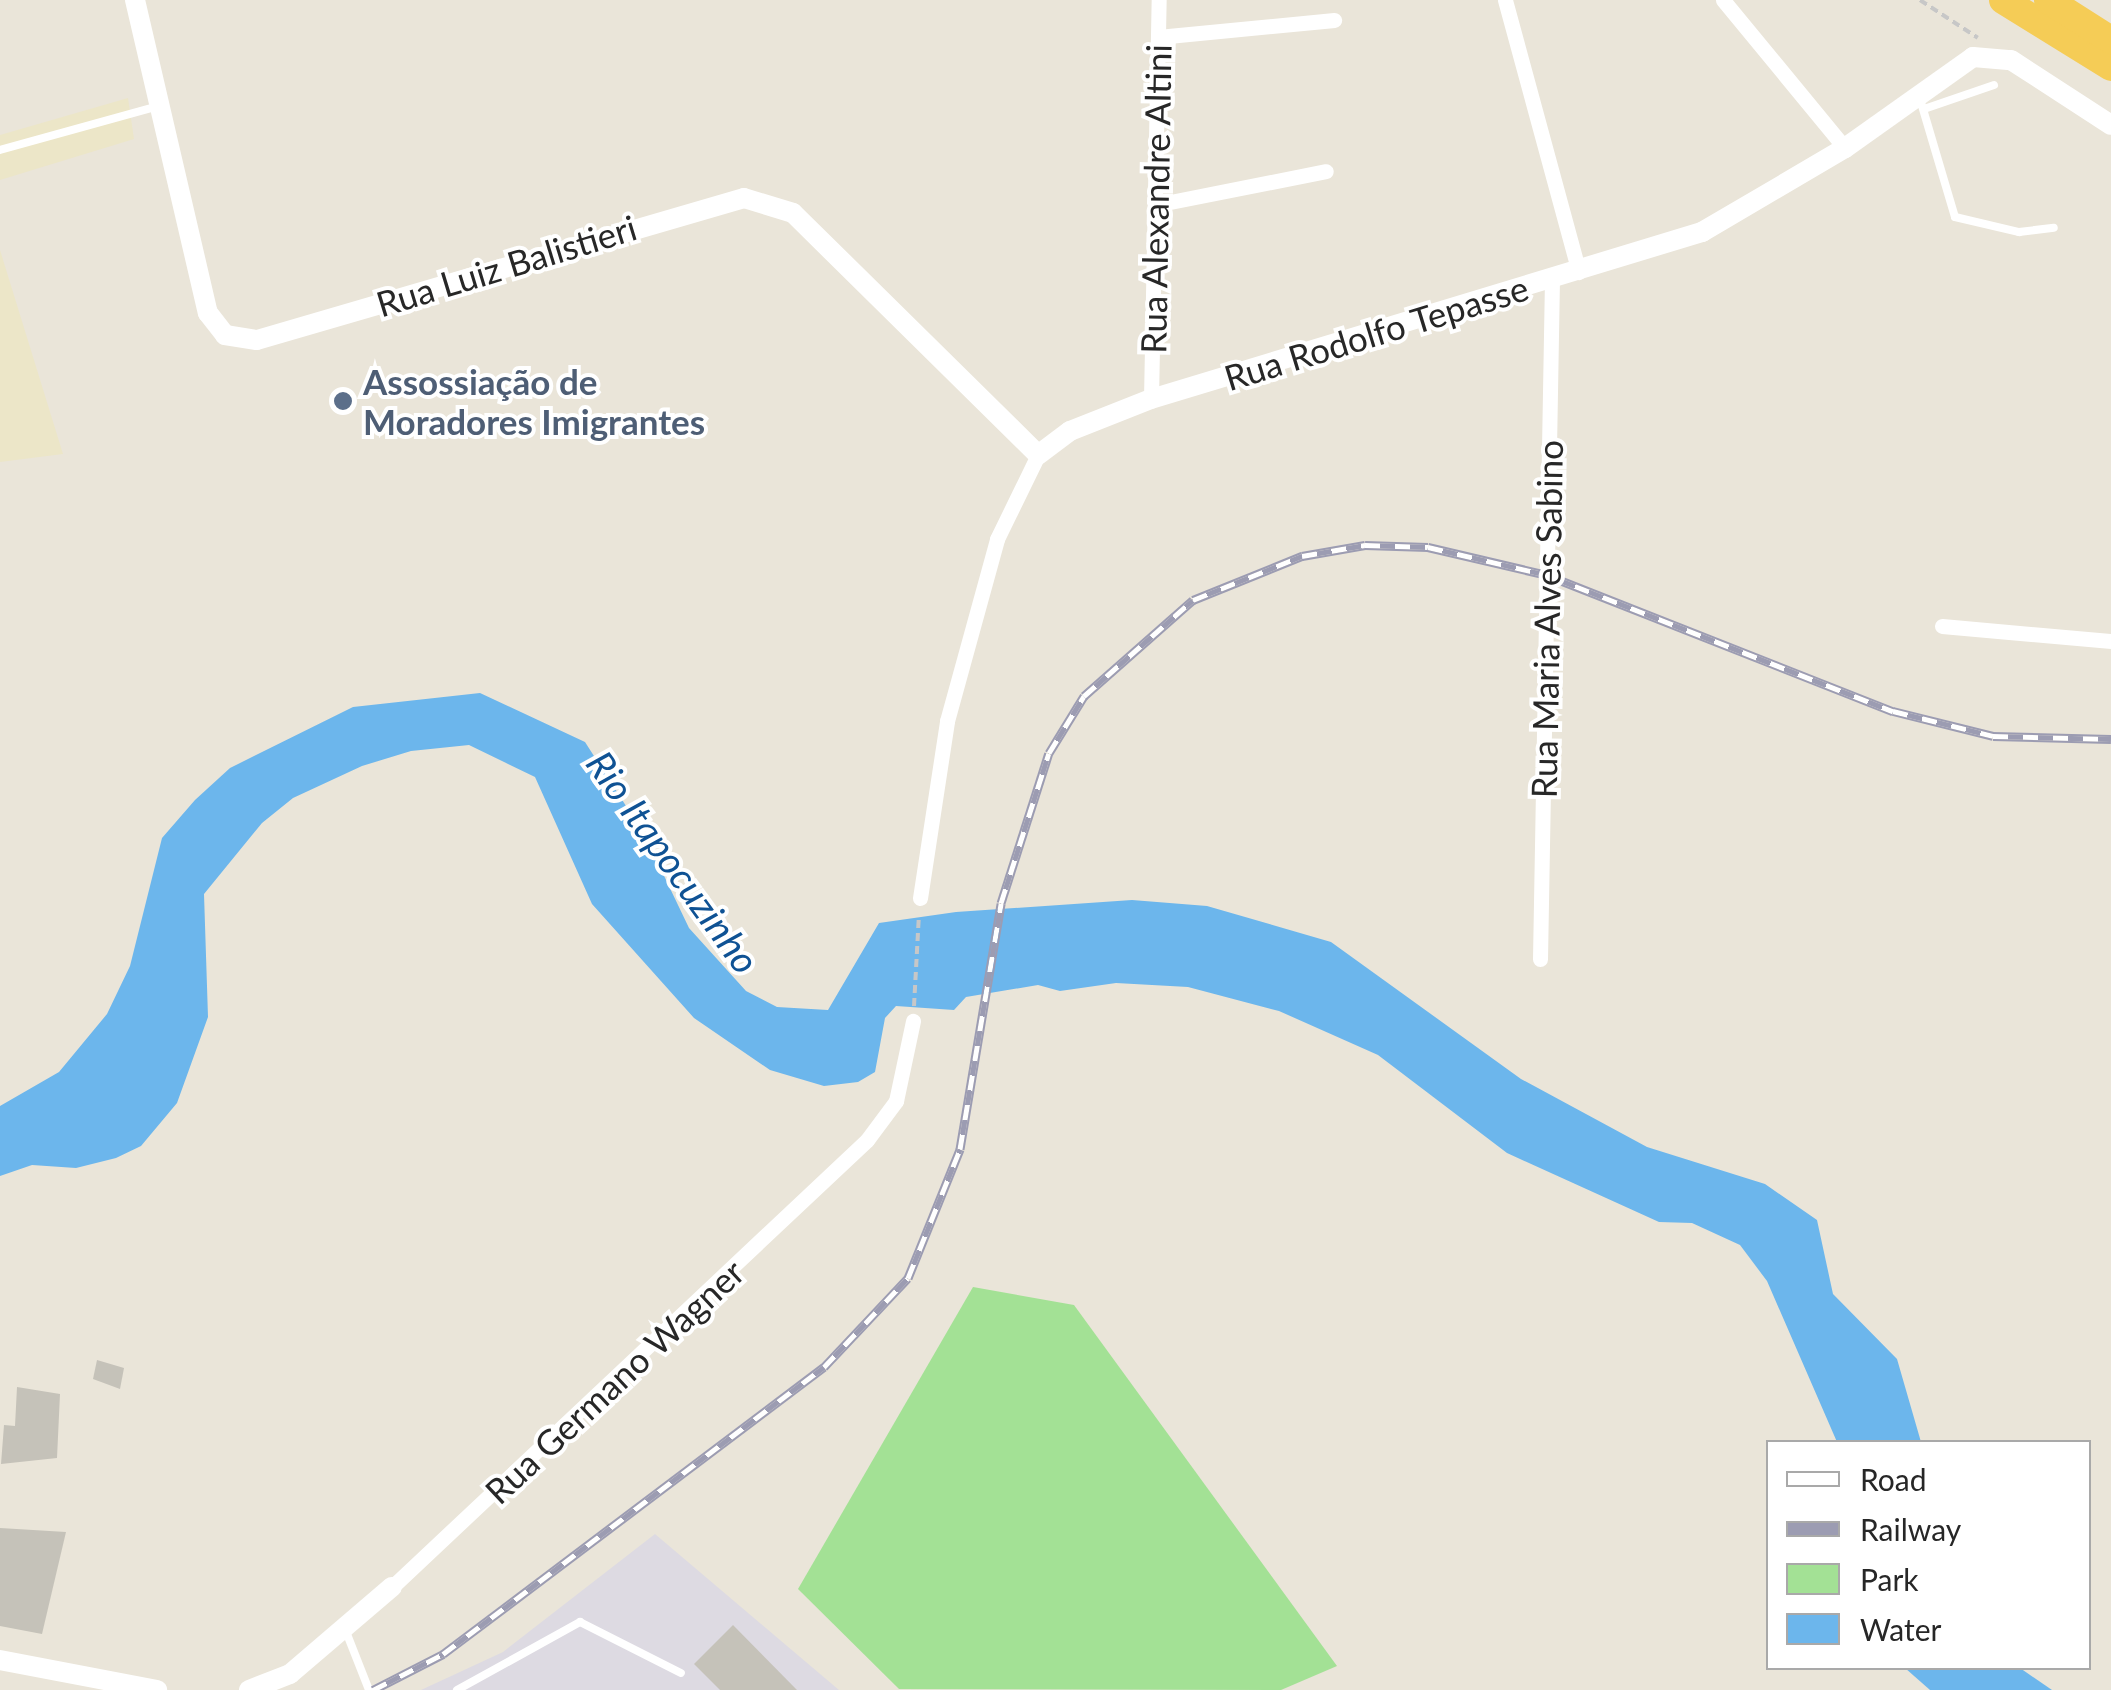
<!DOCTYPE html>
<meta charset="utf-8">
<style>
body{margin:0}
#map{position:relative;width:2111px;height:1690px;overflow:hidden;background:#eae5d9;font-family:Lato,sans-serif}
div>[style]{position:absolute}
.industrial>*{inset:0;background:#dddae2}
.education>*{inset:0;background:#ece6c8}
.green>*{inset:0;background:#a3e195}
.water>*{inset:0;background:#6cb6ec}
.building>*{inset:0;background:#c5c2b9}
.path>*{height:4px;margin-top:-2px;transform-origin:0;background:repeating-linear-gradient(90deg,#c7c7c7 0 8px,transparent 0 13px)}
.service>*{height:8px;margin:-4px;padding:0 4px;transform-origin:4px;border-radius:4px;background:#fff}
.minor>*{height:15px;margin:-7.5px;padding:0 7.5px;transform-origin:7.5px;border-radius:7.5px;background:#fff}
.tertiary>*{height:20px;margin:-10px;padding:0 10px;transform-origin:10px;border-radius:10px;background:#fff}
.trunk>*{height:28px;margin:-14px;padding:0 14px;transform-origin:14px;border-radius:14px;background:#f5cc56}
.rail>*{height:9px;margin-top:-4.5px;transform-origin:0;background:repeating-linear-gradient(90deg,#fff 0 15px,#9c9cb2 0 30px);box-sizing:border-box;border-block:2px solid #9c9cb2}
.dots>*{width:28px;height:28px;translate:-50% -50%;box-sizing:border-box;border:5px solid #fff;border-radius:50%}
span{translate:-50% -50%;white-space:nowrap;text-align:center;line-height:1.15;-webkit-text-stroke:8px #fff;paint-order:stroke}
.street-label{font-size:35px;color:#272727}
.service-label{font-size:35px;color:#4e5e75;font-weight:700}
.left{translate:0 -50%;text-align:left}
.water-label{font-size:38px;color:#0f5294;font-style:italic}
.legend{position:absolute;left:1766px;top:1440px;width:325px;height:230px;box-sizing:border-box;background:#fff;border:2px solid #a9a9a9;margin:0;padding:12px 18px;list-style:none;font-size:30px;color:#272727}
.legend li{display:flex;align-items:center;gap:20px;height:50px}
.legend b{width:50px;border:2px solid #a9a9a9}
</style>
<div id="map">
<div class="industrial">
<i style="clip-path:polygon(655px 1534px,839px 1690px,421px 1690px,503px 1652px)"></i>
</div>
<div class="education">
<i style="clip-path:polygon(128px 98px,134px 139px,0 180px,0 135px)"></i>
<i style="clip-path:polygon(0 250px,63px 454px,0 462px)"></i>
</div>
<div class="green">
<i style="clip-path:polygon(973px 1287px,1074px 1305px,1337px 1666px,1281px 1690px,899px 1689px,798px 1589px)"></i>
</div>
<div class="water">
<i style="clip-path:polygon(480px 693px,585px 742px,644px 834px,689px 928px,746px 991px,777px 1007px,828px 1010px,879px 923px,956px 912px,1132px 900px,1207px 906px,1331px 942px,1521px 1079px,1647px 1147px,1765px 1184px,1817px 1220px,1833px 1294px,1897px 1359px,1921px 1442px,1837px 1442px,1767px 1281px,1740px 1245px,1692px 1223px,1659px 1222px,1507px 1153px,1378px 1055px,1279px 1011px,1188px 987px,1116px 983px,1060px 991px,1038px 985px,966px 997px,954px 1010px,896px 1006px,885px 1018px,875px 1072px,858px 1082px,824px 1086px,770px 1070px,694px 1018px,592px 904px,535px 777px,469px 745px,411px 751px,362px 766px,293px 798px,262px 823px,204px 894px,208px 1017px,177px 1103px,141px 1146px,116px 1158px,76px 1168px,32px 1165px,0 1176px,0 1106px,59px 1072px,107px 1014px,130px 966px,162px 838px,195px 800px,230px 768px,353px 707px)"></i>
<i style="clip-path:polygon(1905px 1668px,2020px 1668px,2052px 1690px,1930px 1690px)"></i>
</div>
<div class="building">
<i style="clip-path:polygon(97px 1360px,124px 1368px,120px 1389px,93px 1379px)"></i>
<i style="clip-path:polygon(17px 1387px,60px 1394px,57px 1458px,1px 1464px,4px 1425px,15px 1426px)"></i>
<i style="clip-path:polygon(0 1528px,66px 1532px,42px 1634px,0 1626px)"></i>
<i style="clip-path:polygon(733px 1625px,797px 1690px,720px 1690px,694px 1664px)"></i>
</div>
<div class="path">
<i style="left:1920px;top:0;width:69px;rotate:33.2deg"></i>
<i style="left:914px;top:1006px;width:91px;rotate:-86.9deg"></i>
</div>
<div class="service">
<i style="left:1920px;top:99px;width:123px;rotate:73.5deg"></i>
<i style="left:1955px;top:217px;width:66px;rotate:13.2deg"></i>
<i style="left:2019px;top:232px;width:35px;rotate:-7deg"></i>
<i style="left:1924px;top:109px;width:74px;rotate:-18.9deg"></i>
<i style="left:0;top:150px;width:165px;rotate:-15.5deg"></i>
<i style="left:345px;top:1629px;width:66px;rotate:68.5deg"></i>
<i style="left:457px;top:1690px;width:141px;rotate:-28.9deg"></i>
<i style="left:580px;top:1622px;width:113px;rotate:26.8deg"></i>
</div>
<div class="minor">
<i style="left:1505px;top:0;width:282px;rotate:74.8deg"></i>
<i style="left:1723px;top:0;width:192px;rotate:50.5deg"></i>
<i style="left:1158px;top:37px;width:177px;rotate:-5.5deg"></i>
<i style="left:1155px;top:205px;width:174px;rotate:-11.2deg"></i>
<i style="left:1151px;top:399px;width:399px;rotate:-88.9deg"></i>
<i style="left:1942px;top:626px;width:170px;rotate:5.1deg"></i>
<i style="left:920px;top:898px;width:179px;rotate:-81.3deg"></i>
<i style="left:947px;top:721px;width:189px;rotate:-74.6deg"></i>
<i style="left:997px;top:539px;width:93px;rotate:-64deg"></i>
<i style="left:1540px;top:959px;width:679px;rotate:-88.99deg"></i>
<i style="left:392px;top:1587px;width:652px;rotate:-43.26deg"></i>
<i style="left:867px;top:1140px;width:49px;rotate:-53.4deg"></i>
<i style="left:896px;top:1101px;width:82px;rotate:-78deg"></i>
</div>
<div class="tertiary">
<i style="left:135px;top:0;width:321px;rotate:76.9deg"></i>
<i style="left:208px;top:313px;width:28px;rotate:52deg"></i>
<i style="left:225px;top:335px;width:32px;rotate:9deg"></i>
<i style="left:257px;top:340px;width:507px;rotate:-16.26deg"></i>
<i style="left:744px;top:198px;width:51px;rotate:17deg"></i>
<i style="left:793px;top:213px;width:344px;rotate:44.6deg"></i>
<i style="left:1038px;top:455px;width:40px;rotate:-37deg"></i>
<i style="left:1070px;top:431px;width:87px;rotate:-21.6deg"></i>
<i style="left:1151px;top:399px;width:576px;rotate:-16.86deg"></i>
<i style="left:1702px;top:232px;width:166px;rotate:-30.4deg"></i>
<i style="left:1845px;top:148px;width:157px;rotate:-35.4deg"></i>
<i style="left:1973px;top:57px;width:38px;rotate:5deg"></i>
<i style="left:2011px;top:60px;width:119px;rotate:33deg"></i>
<i style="left:0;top:1660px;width:160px;rotate:10.8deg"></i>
<i style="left:249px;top:1690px;width:44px;rotate:-21.3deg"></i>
<i style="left:290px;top:1674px;width:134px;rotate:-40.5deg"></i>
</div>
<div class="trunk">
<i style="left:2003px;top:0;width:127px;rotate:31.8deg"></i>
<i style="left:2048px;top:0;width:75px;rotate:32.4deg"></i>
</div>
<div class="rail">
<i style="left:373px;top:1690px;width:79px;rotate:-27.2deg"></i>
<i style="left:443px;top:1654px;width:477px;rotate:-37deg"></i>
<i style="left:824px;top:1367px;width:122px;rotate:-46.7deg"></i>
<i style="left:908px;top:1278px;width:139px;rotate:-68deg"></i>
<i style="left:960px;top:1149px;width:249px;rotate:-80.5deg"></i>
<i style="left:1001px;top:903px;width:157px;rotate:-72.3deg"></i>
<i style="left:1049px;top:753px;width:67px;rotate:-58.4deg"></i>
<i style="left:1084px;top:696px;width:145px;rotate:-41.4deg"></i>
<i style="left:1193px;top:600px;width:118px;rotate:-22deg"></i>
<i style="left:1302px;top:556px;width:64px;rotate:-9.9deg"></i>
<i style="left:1365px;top:545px;width:63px;rotate:1.8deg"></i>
<i style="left:1428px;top:547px;width:122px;rotate:13.2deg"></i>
<i style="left:1547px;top:575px;width:372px;rotate:21.5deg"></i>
<i style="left:1893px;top:711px;width:103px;rotate:14deg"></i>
<i style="left:1993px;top:736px;width:118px;rotate:1.5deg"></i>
</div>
<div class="dots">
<i style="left:343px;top:401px;background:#5c6f8a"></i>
</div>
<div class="street-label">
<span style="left:1155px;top:199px;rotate:-89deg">Rua Alexandre Altini</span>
<span style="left:506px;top:265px;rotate:-17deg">Rua Luiz Balistieri</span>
<span style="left:1376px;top:332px;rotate:-17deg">Rua Rodolfo Tepasse</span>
<span style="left:1546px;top:619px;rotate:-89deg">Rua Maria Alves Sabino</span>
<span style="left:614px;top:1381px;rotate:-43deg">Rua Germano Wagner</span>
</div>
<div class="service-label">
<span class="left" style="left:363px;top:401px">Assossiação de<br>Moradores Imigrantes</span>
</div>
<div class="water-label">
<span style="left:673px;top:862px;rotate:54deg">Rio Itapocuzinho</span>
</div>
<ul class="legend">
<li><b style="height:12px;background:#fff"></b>Road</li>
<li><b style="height:12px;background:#9c9cb2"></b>Railway</li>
<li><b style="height:28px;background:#a3e195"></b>Park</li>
<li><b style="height:28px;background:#6cb6ec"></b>Water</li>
</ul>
</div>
